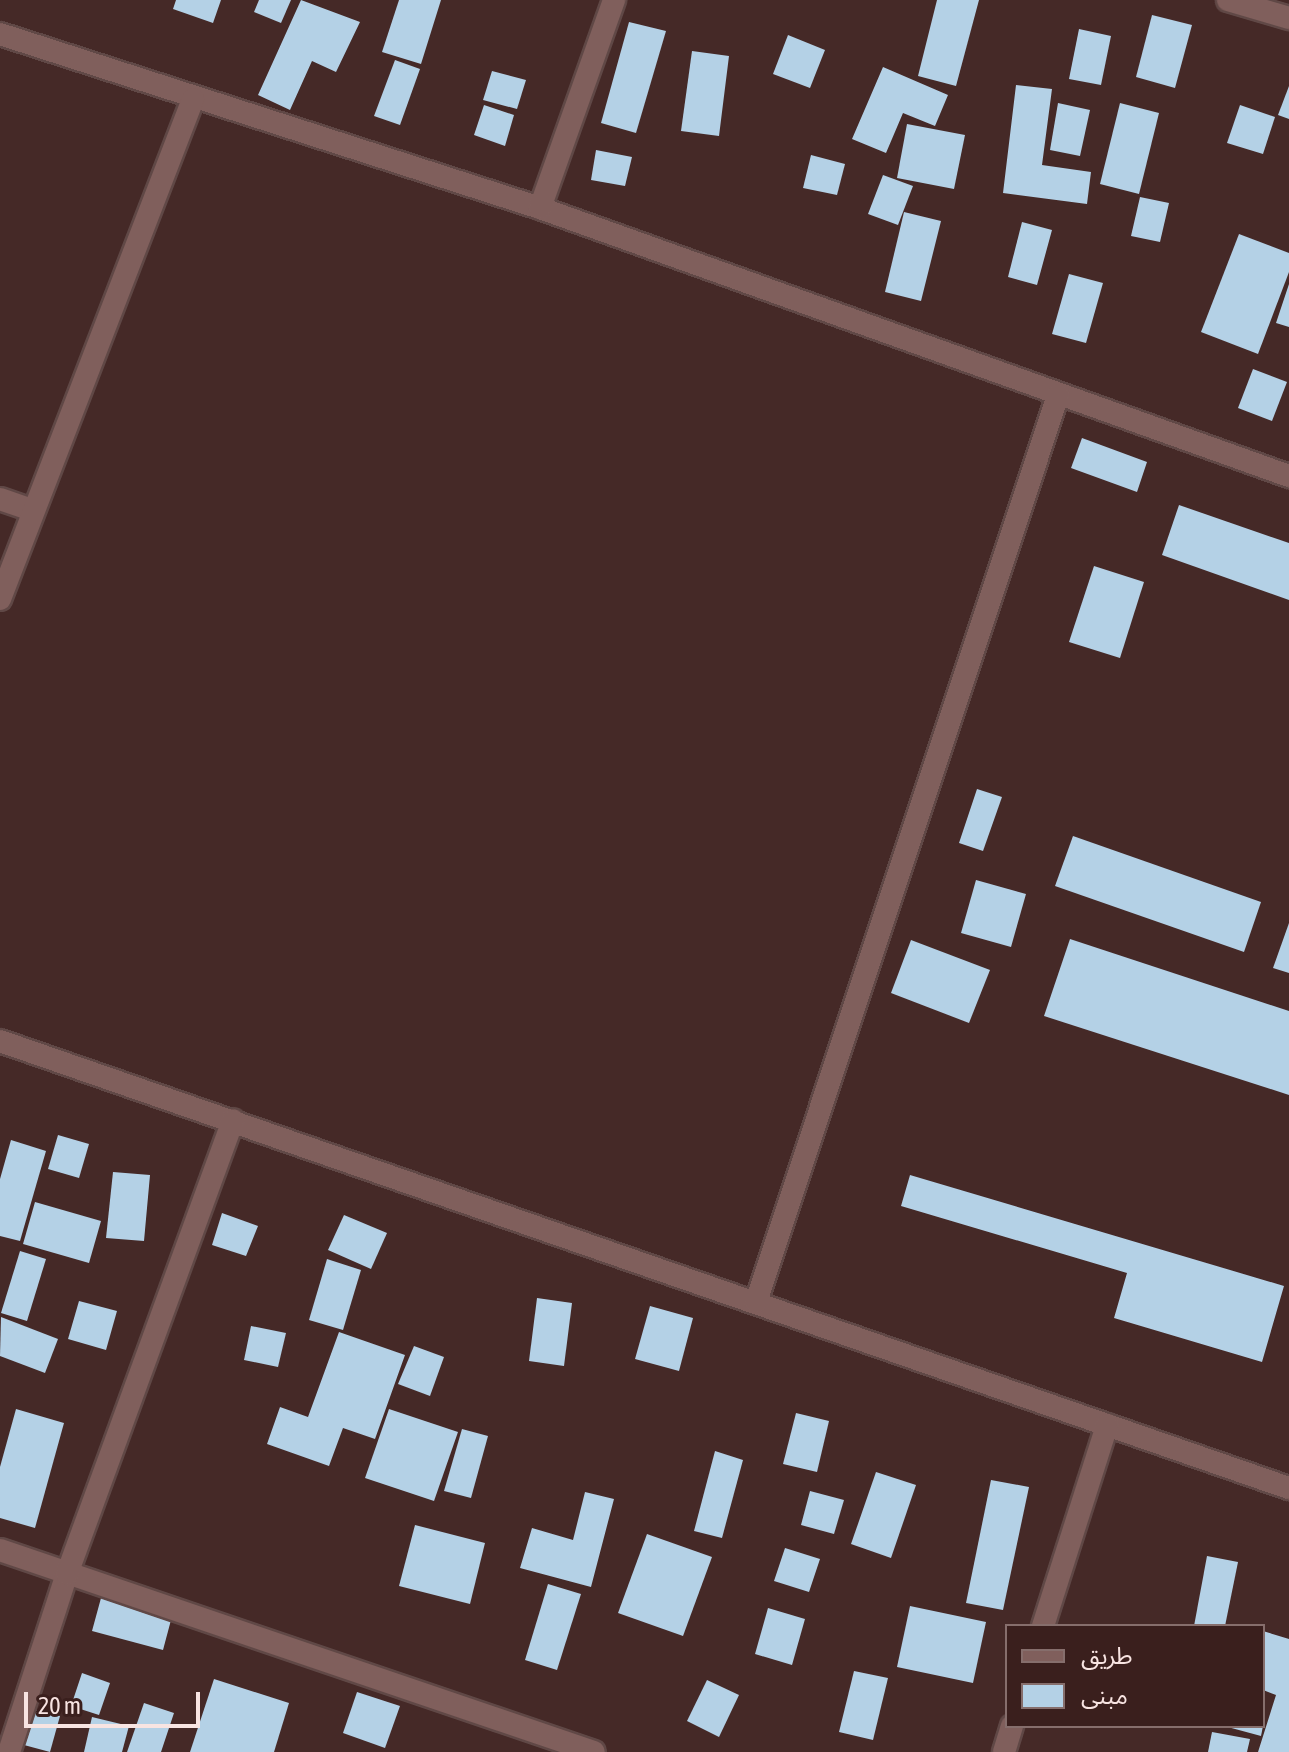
<!DOCTYPE html>
<meta charset="utf-8">
<style>
body{margin:0}
#map{position:relative;width:1289px;height:1752px;overflow:hidden;background:#452927;font-family:"Asap Condensed","Noto Sans Arabic",sans-serif}
div>[style]{position:absolute}
.building>*{inset:0;background:#b4d1e6}
.roads{filter:drop-shadow(2px 0 #604846) drop-shadow(-2px 0 #604846) drop-shadow(0 2px #604846) drop-shadow(0 -2px #604846)}
.minor>*{height:22px;margin:-11px;padding:0 11px;transform-origin:11px;border-radius:11px;background:#805f5c}
span{translate:-50% -50%;white-space:nowrap;text-align:center;line-height:1.15;-webkit-text-stroke:8px #3a1f1d;paint-order:stroke}
.legend{position:absolute;left:1005px;top:1624px;width:260px;height:104px;box-sizing:border-box;background:#3a1f1d;border:2px solid #866e6c;margin:0;padding:10px 14px;list-style:none;font-size:24px;color:#f8e4e2}
.legend li{display:flex;align-items:center;gap:16px;height:40px}
.legend b{width:40px;border:2px solid #866e6c}
.scale{position:absolute;left:24px;top:1692px;width:176px;height:36px;box-sizing:border-box;border:4px solid #f8e4e2;border-top:0;padding-left:10px;font-size:24px;line-height:28px;white-space:nowrap;color:#f8e4e2;-webkit-text-stroke:6px #3a1f1d;paint-order:stroke}
</style>
<div id="map">
<div class="building">
<i style="clip-path:polygon(176px 0,221px 0,213px 23px,173px 9px)"></i>
<i style="clip-path:polygon(259px 0,291px 0,281px 23px,254px 12px)"></i>
<i style="clip-path:polygon(301px 0,360px 22px,336px 72px,312px 61px,290px 110px,258px 95px)"></i>
<i style="clip-path:polygon(399px 0,441px 0,421px 64px,382px 52px)"></i>
<i style="clip-path:polygon(937px 0,979px 0,956px 86px,918px 76px)"></i>
<i style="clip-path:polygon(1152px 15px,1192px 25px,1175px 88px,1136px 77px)"></i>
<i style="clip-path:polygon(629px 22px,666px 31px,636px 133px,601px 123px)"></i>
<i style="clip-path:polygon(1079px 29px,1111px 36px,1101px 85px,1069px 79px)"></i>
<i style="clip-path:polygon(788px 35px,825px 50px,810px 88px,773px 74px)"></i>
<i style="clip-path:polygon(692px 51px,729px 56px,719px 136px,681px 131px)"></i>
<i style="clip-path:polygon(395px 60px,420px 69px,400px 125px,374px 116px)"></i>
<i style="clip-path:polygon(883px 67px,948px 95px,935px 126px,903px 113px,886px 153px,852px 139px)"></i>
<i style="clip-path:polygon(492px 71px,526px 80px,517px 109px,483px 100px)"></i>
<i style="clip-path:polygon(1016px 85px,1052px 89px,1042px 165px,1091px 172px,1087px 204px,1003px 193px)"></i>
<i style="clip-path:polygon(1289px 86px,1289px 119px,1278px 115px)"></i>
<i style="clip-path:polygon(1058px 103px,1090px 110px,1080px 156px,1050px 150px)"></i>
<i style="clip-path:polygon(1120px 103px,1159px 113px,1139px 194px,1100px 184px)"></i>
<i style="clip-path:polygon(484px 105px,514px 115px,505px 146px,474px 135px)"></i>
<i style="clip-path:polygon(1240px 105px,1275px 117px,1263px 154px,1227px 143px)"></i>
<i style="clip-path:polygon(907px 124px,965px 135px,954px 189px,897px 178px)"></i>
<i style="clip-path:polygon(596px 150px,632px 157px,625px 186px,591px 180px)"></i>
<i style="clip-path:polygon(811px 155px,845px 164px,837px 195px,803px 188px)"></i>
<i style="clip-path:polygon(883px 175px,913px 186px,898px 225px,868px 214px)"></i>
<i style="clip-path:polygon(1140px 197px,1169px 203px,1160px 242px,1131px 236px)"></i>
<i style="clip-path:polygon(904px 212px,941px 221px,921px 301px,885px 292px)"></i>
<i style="clip-path:polygon(1022px 222px,1052px 230px,1037px 285px,1008px 277px)"></i>
<i style="clip-path:polygon(1239px 234px,1289px 253px,1289px 272px,1258px 354px,1201px 332px)"></i>
<i style="clip-path:polygon(1069px 274px,1103px 283px,1086px 343px,1052px 334px)"></i>
<i style="clip-path:polygon(1289px 284px,1289px 327px,1276px 323px)"></i>
<i style="clip-path:polygon(1253px 369px,1287px 382px,1272px 421px,1238px 408px)"></i>
<i style="clip-path:polygon(1082px 438px,1147px 462px,1137px 492px,1071px 468px)"></i>
<i style="clip-path:polygon(1179px 505px,1289px 543px,1289px 600px,1162px 555px)"></i>
<i style="clip-path:polygon(1094px 566px,1144px 582px,1120px 658px,1069px 642px)"></i>
<i style="clip-path:polygon(977px 789px,1002px 797px,983px 851px,959px 843px)"></i>
<i style="clip-path:polygon(1073px 836px,1261px 902px,1244px 952px,1055px 886px)"></i>
<i style="clip-path:polygon(976px 880px,1026px 894px,1011px 947px,961px 933px)"></i>
<i style="clip-path:polygon(1289px 923px,1289px 973px,1273px 968px)"></i>
<i style="clip-path:polygon(1070px 939px,1289px 1011px,1289px 1095px,1044px 1016px)"></i>
<i style="clip-path:polygon(911px 940px,990px 970px,969px 1023px,891px 993px)"></i>
<i style="clip-path:polygon(58px 1135px,89px 1144px,79px 1178px,48px 1169px)"></i>
<i style="clip-path:polygon(11px 1140px,46px 1151px,20px 1241px,0 1236px,0 1179px)"></i>
<i style="clip-path:polygon(113px 1172px,150px 1175px,144px 1241px,106px 1238px)"></i>
<i style="clip-path:polygon(910px 1175px,1284px 1286px,1262px 1362px,1114px 1318px,1127px 1273px,901px 1206px)"></i>
<i style="clip-path:polygon(35px 1202px,101px 1221px,89px 1263px,23px 1244px)"></i>
<i style="clip-path:polygon(222px 1213px,258px 1226px,246px 1256px,212px 1245px)"></i>
<i style="clip-path:polygon(344px 1215px,387px 1233px,371px 1269px,328px 1250px)"></i>
<i style="clip-path:polygon(20px 1251px,46px 1259px,27px 1321px,1px 1313px)"></i>
<i style="clip-path:polygon(327px 1259px,361px 1270px,343px 1330px,309px 1320px)"></i>
<i style="clip-path:polygon(537px 1298px,572px 1303px,564px 1366px,529px 1361px)"></i>
<i style="clip-path:polygon(79px 1301px,117px 1311px,106px 1350px,68px 1339px)"></i>
<i style="clip-path:polygon(650px 1306px,693px 1318px,679px 1371px,635px 1359px)"></i>
<i style="clip-path:polygon(1px 1317px,58px 1339px,45px 1373px,0 1356px)"></i>
<i style="clip-path:polygon(251px 1326px,286px 1333px,278px 1367px,244px 1360px)"></i>
<i style="clip-path:polygon(339px 1332px,405px 1355px,375px 1439px,343px 1428px,329px 1466px,267px 1444px,280px 1407px,308px 1417px)"></i>
<i style="clip-path:polygon(414px 1346px,444px 1357px,430px 1396px,398px 1384px)"></i>
<i style="clip-path:polygon(16px 1409px,64px 1423px,35px 1528px,0 1518px,0 1467px)"></i>
<i style="clip-path:polygon(389px 1409px,458px 1432px,434px 1501px,365px 1478px)"></i>
<i style="clip-path:polygon(796px 1413px,829px 1421px,817px 1472px,783px 1464px)"></i>
<i style="clip-path:polygon(462px 1429px,488px 1436px,471px 1498px,444px 1491px)"></i>
<i style="clip-path:polygon(715px 1451px,743px 1460px,722px 1538px,694px 1531px)"></i>
<i style="clip-path:polygon(876px 1472px,916px 1485px,891px 1558px,851px 1544px)"></i>
<i style="clip-path:polygon(991px 1480px,1029px 1487px,1003px 1610px,966px 1603px)"></i>
<i style="clip-path:polygon(810px 1491px,844px 1500px,834px 1534px,801px 1525px)"></i>
<i style="clip-path:polygon(585px 1492px,614px 1499px,591px 1587px,520px 1568px,532px 1528px,573px 1540px)"></i>
<i style="clip-path:polygon(415px 1525px,485px 1543px,470px 1604px,399px 1586px)"></i>
<i style="clip-path:polygon(647px 1534px,712px 1557px,683px 1636px,618px 1613px)"></i>
<i style="clip-path:polygon(785px 1548px,820px 1559px,809px 1592px,774px 1581px)"></i>
<i style="clip-path:polygon(1207px 1556px,1238px 1562px,1225px 1626px,1194px 1626px)"></i>
<i style="clip-path:polygon(548px 1584px,581px 1594px,557px 1670px,525px 1660px)"></i>
<i style="clip-path:polygon(104px 1587px,175px 1605px,163px 1650px,92px 1631px)"></i>
<i style="clip-path:polygon(910px 1606px,986px 1622px,973px 1683px,897px 1667px)"></i>
<i style="clip-path:polygon(768px 1608px,805px 1619px,792px 1665px,755px 1654px)"></i>
<i style="clip-path:polygon(1263px 1631px,1289px 1639px,1289px 1752px,1258px 1752px,1276px 1695px,1263px 1690px)"></i>
<i style="clip-path:polygon(854px 1671px,888px 1678px,873px 1740px,839px 1732px)"></i>
<i style="clip-path:polygon(82px 1673px,110px 1683px,99px 1715px,71px 1706px)"></i>
<i style="clip-path:polygon(214px 1679px,289px 1703px,274px 1752px,190px 1752px)"></i>
<i style="clip-path:polygon(707px 1680px,739px 1695px,719px 1737px,687px 1721px)"></i>
<i style="clip-path:polygon(357px 1692px,400px 1706px,385px 1748px,343px 1733px)"></i>
<i style="clip-path:polygon(144px 1703px,174px 1713px,161px 1752px,127px 1752px)"></i>
<i style="clip-path:polygon(33px 1709px,60px 1716px,50px 1752px,24px 1745px)"></i>
<i style="clip-path:polygon(92px 1717px,129px 1726px,122px 1752px,84px 1752px)"></i>
<i style="clip-path:polygon(1224px 1726px,1263px 1726px,1261px 1736px)"></i>
<i style="clip-path:polygon(1212px 1732px,1250px 1739px,1247px 1752px,1208px 1752px)"></i>
</div>
<div class="roads">
<div class="minor">
<i style="left:1228px;top:0;width:64px;rotate:16.4deg"></i>
<i style="left:0;top:34px;width:567px;rotate:17.86deg"></i>
<i style="left:540px;top:208px;width:796px;rotate:19.69deg"></i>
<i style="left:540px;top:208px;width:221px;rotate:-70.4deg"></i>
<i style="left:0;top:499px;width:34px;rotate:19deg"></i>
<i style="left:0;top:599px;width:536px;rotate:-68.89deg"></i>
<i style="left:0;top:1041px;width:1364px;rotate:19.13deg"></i>
<i style="left:756px;top:1302px;width:956px;rotate:-71.58deg"></i>
<i style="left:0;top:1550px;width:627px;rotate:18.78deg"></i>
<i style="left:1043px;top:1626px;width:211px;rotate:-72.3deg"></i>
<i style="left:9px;top:1752px;width:187px;rotate:-72deg"></i>
<i style="left:67px;top:1574px;width:483px;rotate:-69.9deg"></i>
<i style="left:1004px;top:1752px;width:27px;rotate:-73deg"></i>
</div>
</div>
<ul class="legend">
<li><b style="height:10px;background:#805f5c"></b>طريق</li>
<li><b style="height:22px;background:#b4d1e6"></b>مبنى</li>
</ul>
<div class="scale">20 m</div>
</div>
